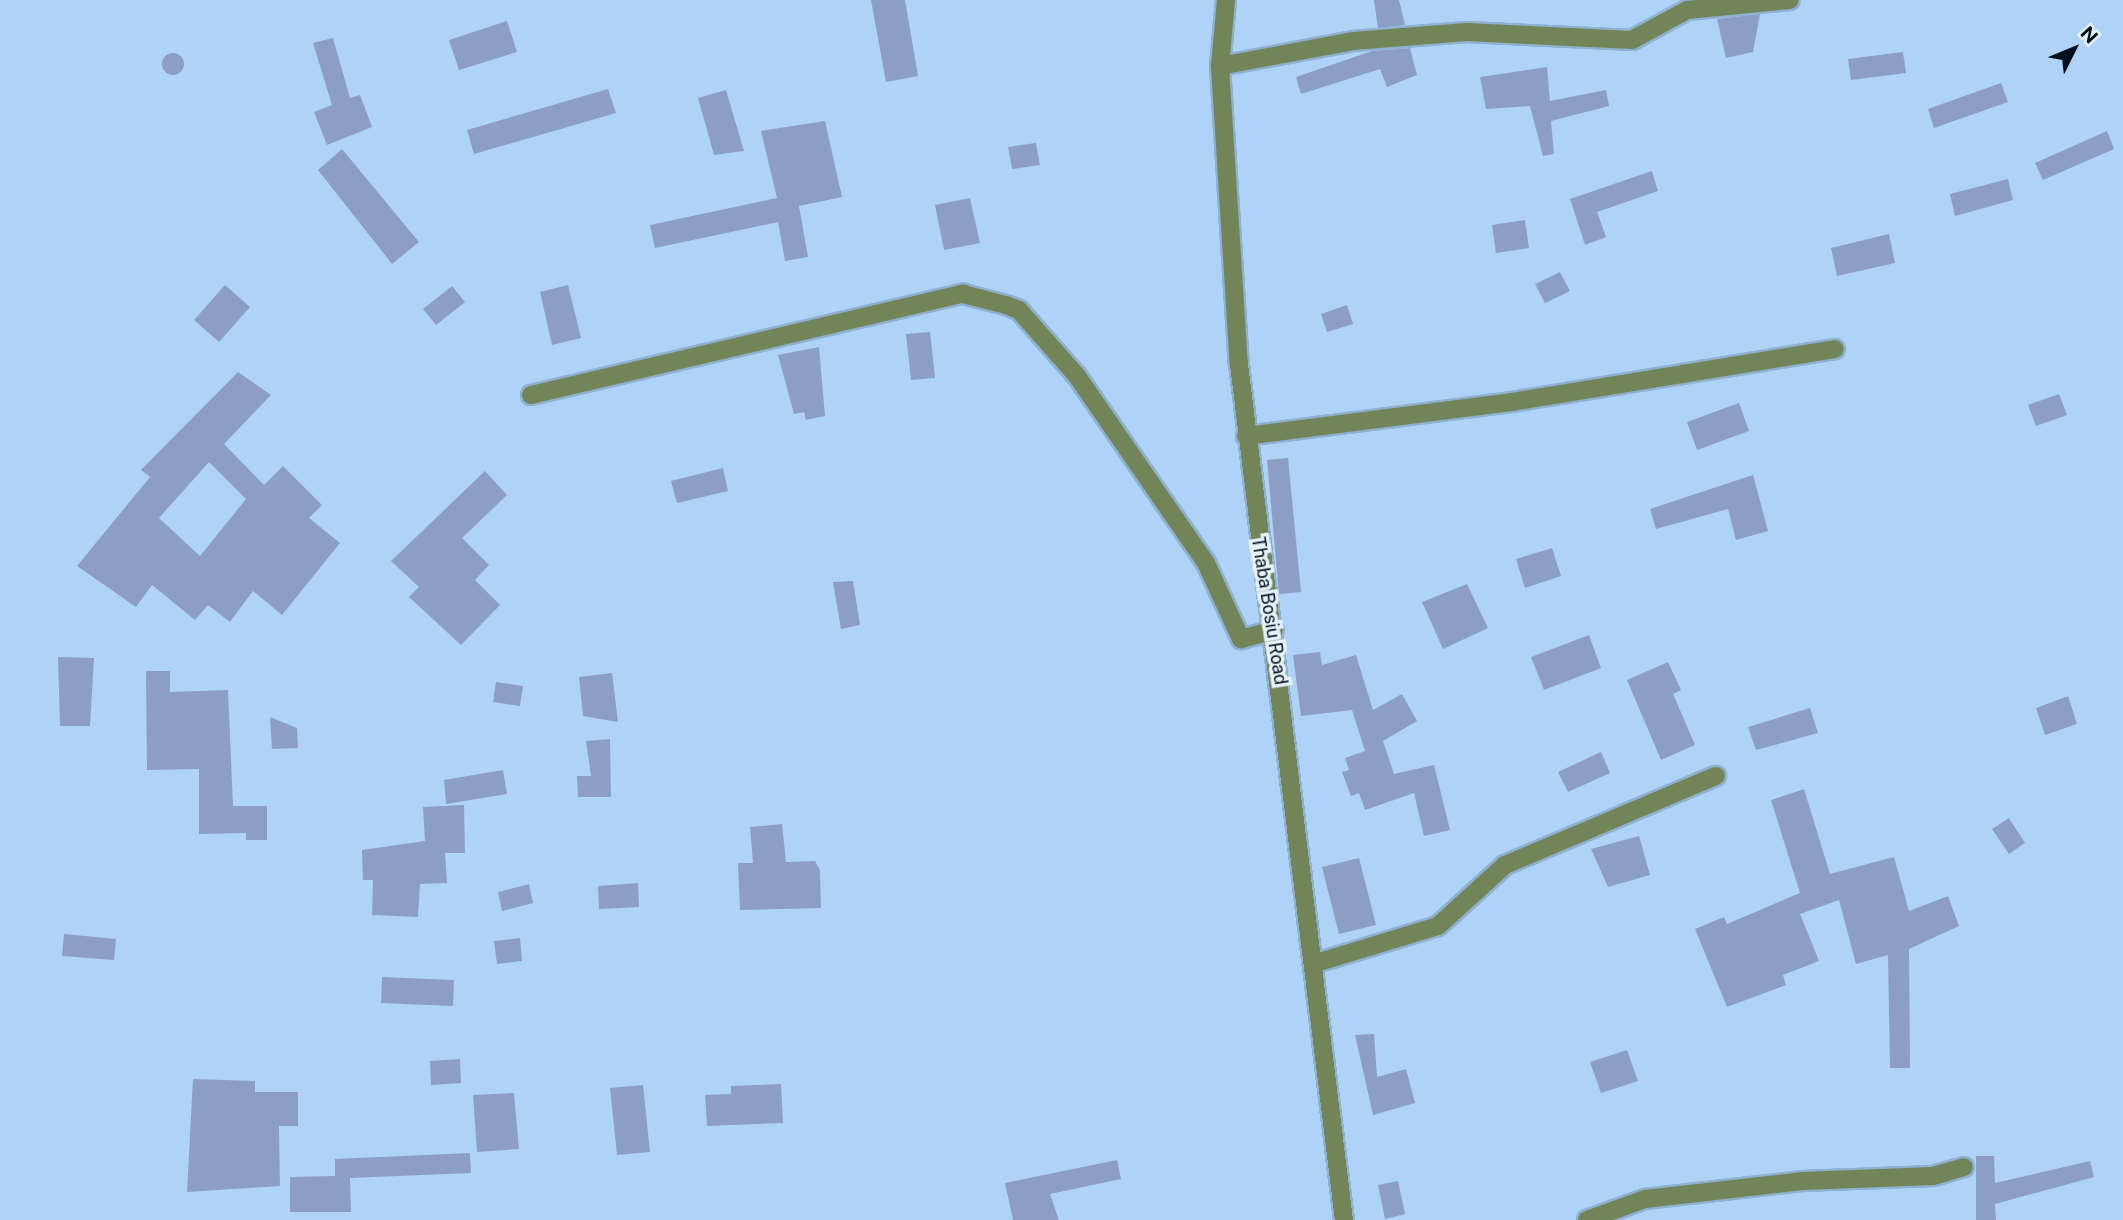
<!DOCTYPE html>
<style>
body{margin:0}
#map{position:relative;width:2123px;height:1220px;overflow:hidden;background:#aed3f6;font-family:"Public Sans",sans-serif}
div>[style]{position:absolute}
.building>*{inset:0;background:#8d9ec6}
.round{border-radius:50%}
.roads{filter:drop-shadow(2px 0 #8fb0cf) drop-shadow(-2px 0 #8fb0cf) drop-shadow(0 2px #8fb0cf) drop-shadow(0 -2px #8fb0cf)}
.minor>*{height:18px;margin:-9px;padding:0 9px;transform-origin:9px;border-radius:9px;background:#728559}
span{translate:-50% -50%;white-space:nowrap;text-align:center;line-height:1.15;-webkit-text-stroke:7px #e6f1fb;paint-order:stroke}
.street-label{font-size:18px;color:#04101b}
.north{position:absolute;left:2039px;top:14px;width:70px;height:70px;-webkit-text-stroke:5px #e6f1fb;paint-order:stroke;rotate:47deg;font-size:19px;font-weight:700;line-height:28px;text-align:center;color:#04101b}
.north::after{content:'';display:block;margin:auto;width:24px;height:32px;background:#04101b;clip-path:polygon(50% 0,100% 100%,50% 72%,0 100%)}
</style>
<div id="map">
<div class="building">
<i style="clip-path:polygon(871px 0,905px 0,918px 76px,886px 82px)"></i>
<i style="clip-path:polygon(1374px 0,1399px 0,1405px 25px,1378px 28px)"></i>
<i style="clip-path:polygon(1760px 14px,1753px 52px,1726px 58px,1717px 19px)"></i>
<i style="clip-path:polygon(507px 21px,517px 52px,459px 70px,449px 40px)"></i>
<i style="clip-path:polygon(333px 38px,350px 98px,360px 95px,372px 127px,327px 145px,314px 112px,332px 105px,313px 43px)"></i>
<i style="clip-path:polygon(1410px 48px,1417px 75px,1387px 87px,1380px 69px,1301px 94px,1296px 77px,1372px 51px)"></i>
<i style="clip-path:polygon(1903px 52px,1906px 73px,1851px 80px,1848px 59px)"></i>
<i class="round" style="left:162px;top:53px;width:22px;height:22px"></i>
<i style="clip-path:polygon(1547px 67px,1550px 101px,1606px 90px,1609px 106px,1551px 121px,1554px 154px,1543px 156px,1530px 106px,1486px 109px,1480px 77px)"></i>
<i style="clip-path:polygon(2001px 83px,2008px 102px,1934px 128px,1928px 109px)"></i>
<i style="clip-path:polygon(608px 89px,616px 113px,474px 154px,467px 130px)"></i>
<i style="clip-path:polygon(726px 90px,744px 151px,714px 155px,698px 98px)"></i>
<i style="clip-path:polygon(825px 121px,842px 197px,799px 206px,808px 257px,785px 261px,778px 222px,655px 248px,650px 225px,777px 198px,761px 131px)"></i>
<i style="clip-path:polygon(2107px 131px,2114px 149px,2043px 180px,2035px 163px)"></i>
<i style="clip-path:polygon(1036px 143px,1040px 165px,1012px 169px,1008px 147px)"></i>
<i style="clip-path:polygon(342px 149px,419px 242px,392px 264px,318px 170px)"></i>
<i style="clip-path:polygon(1652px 171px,1658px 191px,1597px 212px,1606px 237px,1585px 245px,1570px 199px)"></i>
<i style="clip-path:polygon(2008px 179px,2013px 200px,1955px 216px,1950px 194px)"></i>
<i style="clip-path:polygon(970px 198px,980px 243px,944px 250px,935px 205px)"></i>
<i style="clip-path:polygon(1525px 220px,1529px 248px,1496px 253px,1492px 225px)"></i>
<i style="clip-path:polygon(1889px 234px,1895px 263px,1837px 276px,1831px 248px)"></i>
<i style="clip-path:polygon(1560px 272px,1570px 291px,1545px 303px,1535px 284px)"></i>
<i style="clip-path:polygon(225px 285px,250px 307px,219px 342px,194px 320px)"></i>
<i style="clip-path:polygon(568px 285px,581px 338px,552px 345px,540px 292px)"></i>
<i style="clip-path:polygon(452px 286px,465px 302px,436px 325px,423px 309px)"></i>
<i style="clip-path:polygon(1347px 305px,1353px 324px,1327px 332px,1321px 314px)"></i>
<i style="clip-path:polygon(930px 332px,935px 378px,911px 380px,906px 334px)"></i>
<i style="clip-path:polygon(819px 347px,825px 416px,806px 420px,804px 412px,794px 414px,778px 355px)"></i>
<i style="clip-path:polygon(evenodd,238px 372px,271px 395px,224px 444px,264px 485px,283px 466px,322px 505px,309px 518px,340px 543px,282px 615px,253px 591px,230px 622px,208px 605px,195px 620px,152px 585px,136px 607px,77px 566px,150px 477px,141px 470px,238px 372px,209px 462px,246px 499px,200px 556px,159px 518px,209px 462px)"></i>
<i style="clip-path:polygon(2059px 394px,2067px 415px,2036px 426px,2028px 405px)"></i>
<i style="clip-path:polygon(1739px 403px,1749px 431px,1697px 450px,1687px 422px)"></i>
<i style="clip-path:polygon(1288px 458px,1301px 592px,1279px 594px,1267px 460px)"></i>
<i style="clip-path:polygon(723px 468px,728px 491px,677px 503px,671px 481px)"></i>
<i style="clip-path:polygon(485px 471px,507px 495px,462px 538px,489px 565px,475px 580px,500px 605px,461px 645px,409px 597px,419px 587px,391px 561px)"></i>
<i style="clip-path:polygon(1753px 475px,1768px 531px,1736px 540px,1728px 509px,1656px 529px,1650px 509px)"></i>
<i style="clip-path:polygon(1552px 548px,1561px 576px,1525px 588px,1516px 559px)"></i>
<i style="clip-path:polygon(853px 581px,860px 625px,841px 629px,833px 582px)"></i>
<i style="clip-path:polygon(1467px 584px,1488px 628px,1443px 649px,1422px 602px)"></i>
<i style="clip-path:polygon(1589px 635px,1601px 668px,1544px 690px,1531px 657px)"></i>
<i style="clip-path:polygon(1320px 652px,1322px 665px,1356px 655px,1373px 710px,1402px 694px,1417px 721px,1383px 741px,1394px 774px,1434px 765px,1450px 830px,1424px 836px,1414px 793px,1365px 810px,1359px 793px,1351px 796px,1342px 772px,1349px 770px,1345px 758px,1365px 751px,1352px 710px,1301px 716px,1293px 655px)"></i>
<i style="clip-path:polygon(58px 657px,94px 658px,90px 726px,60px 726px)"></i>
<i style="clip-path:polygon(1668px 662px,1681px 690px,1673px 694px,1695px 745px,1661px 760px,1627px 680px)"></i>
<i style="clip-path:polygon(146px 671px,170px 671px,170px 692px,228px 690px,233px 806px,267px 806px,267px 840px,246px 840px,246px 833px,199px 834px,199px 769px,147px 770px)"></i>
<i style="clip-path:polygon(612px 673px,618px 722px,583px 716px,579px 677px)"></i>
<i style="clip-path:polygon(496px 682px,523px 686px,520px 706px,493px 702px)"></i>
<i style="clip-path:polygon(2068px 696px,2077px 724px,2045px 735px,2036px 708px)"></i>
<i style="clip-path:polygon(1810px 708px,1818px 733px,1756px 750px,1748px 727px)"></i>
<i style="clip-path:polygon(270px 717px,297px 728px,298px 748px,272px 749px)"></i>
<i style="clip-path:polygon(610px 739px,611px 797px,578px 797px,577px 776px,591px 776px,586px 741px)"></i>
<i style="clip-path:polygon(1601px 752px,1610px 773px,1568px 792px,1558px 772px)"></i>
<i style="clip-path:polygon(503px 770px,507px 794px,446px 804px,444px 780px)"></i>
<i style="clip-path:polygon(1804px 789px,1830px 874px,1894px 857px,1909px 911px,1948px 896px,1959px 926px,1909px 949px,1910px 1068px,1890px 1068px,1888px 955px,1856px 964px,1839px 900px,1800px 914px,1819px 961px,1783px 975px,1786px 985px,1727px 1007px,1695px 929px,1724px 917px,1727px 924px,1800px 893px,1771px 800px)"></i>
<i style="clip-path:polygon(464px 805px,465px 853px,445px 853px,447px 883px,420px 884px,418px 917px,372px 915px,373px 880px,363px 880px,362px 850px,425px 841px,423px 807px)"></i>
<i style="clip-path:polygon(2009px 818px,2025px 843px,2009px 854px,1992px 829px)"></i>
<i style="clip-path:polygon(782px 824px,786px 862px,815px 861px,820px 870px,821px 908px,740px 910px,738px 863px,753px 863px,750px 827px)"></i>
<i style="clip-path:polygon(1639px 836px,1650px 875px,1608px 887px,1591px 849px)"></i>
<i style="clip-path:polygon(1359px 858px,1376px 925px,1339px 934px,1322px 867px)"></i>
<i style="clip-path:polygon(638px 883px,639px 907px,599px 909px,598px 886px)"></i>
<i style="clip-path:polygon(529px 884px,533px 903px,502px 911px,498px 892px)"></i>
<i style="clip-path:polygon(64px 934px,116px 939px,114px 960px,62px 956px)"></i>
<i style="clip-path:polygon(520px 938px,522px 961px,497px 964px,494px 941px)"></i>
<i style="clip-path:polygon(382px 977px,454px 980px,453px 1006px,381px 1003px)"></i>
<i style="clip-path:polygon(1374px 1034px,1377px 1077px,1406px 1069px,1415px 1103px,1373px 1115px,1355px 1035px)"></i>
<i style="clip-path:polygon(1627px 1050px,1638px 1081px,1601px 1093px,1590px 1062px)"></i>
<i style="clip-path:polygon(460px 1059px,461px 1083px,431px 1085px,430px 1061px)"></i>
<i style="clip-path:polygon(193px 1079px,255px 1081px,255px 1092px,298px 1092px,298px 1126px,279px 1126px,280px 1186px,187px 1192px)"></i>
<i style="clip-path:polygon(781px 1084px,783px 1123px,707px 1126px,705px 1095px,731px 1094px,731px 1086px)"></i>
<i style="clip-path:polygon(643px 1085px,650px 1152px,617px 1155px,610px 1088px)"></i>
<i style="clip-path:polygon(514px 1093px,519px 1149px,477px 1152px,473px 1095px)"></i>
<i style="clip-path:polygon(470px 1153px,471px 1173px,350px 1178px,351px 1212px,290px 1212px,290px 1177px,335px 1176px,335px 1159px)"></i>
<i style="clip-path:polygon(1976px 1156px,1994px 1156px,1995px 1183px,2090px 1161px,2094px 1177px,1995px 1204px,1996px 1220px,1976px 1220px)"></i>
<i style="clip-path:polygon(1117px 1160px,1121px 1179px,1050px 1194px,1059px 1220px,1013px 1220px,1005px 1183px)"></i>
<i style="clip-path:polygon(1398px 1181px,1405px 1214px,1385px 1219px,1378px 1185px)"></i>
</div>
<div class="roads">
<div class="minor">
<i style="left:1226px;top:0;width:66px;rotate:95.2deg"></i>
<i style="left:1220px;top:66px;width:299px;rotate:86.4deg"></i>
<i style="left:1239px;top:364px;width:862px;rotate:83.01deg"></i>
<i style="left:1220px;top:66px;width:135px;rotate:-10.6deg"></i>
<i style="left:1353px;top:41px;width:114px;rotate:-4.5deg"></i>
<i style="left:1467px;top:32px;width:165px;rotate:2.8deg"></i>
<i style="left:1632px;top:40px;width:63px;rotate:-28.6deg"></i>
<i style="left:1687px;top:10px;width:103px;rotate:-5.5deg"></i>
<i style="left:531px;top:395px;width:444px;rotate:-13.2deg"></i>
<i style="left:963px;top:294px;width:44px;rotate:14.3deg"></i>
<i style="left:1006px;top:305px;width:14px;rotate:21deg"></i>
<i style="left:1019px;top:310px;width:88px;rotate:48.7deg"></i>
<i style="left:1077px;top:376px;width:227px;rotate:55.4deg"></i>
<i style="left:1206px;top:563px;width:84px;rotate:65.3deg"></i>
<i style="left:1241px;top:639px;width:34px;rotate:-15deg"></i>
<i style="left:1246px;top:436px;width:268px;rotate:-7.3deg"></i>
<i style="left:1512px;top:402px;width:327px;rotate:-9.3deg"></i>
<i style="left:1316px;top:963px;width:127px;rotate:-16.9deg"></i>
<i style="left:1438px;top:926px;width:91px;rotate:-42.3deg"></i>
<i style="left:1505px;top:865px;width:229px;rotate:-22.9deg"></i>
<i style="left:1587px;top:1220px;width:62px;rotate:-19.9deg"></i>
<i style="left:1645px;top:1199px;width:158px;rotate:-6.5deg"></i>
<i style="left:1802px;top:1181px;width:131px;rotate:-2.2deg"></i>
<i style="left:1933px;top:1176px;width:32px;rotate:-16deg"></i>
</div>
</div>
<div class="street-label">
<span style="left:1269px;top:611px;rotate:81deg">Thaba Bosiu Road</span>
</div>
<div class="north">N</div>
</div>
